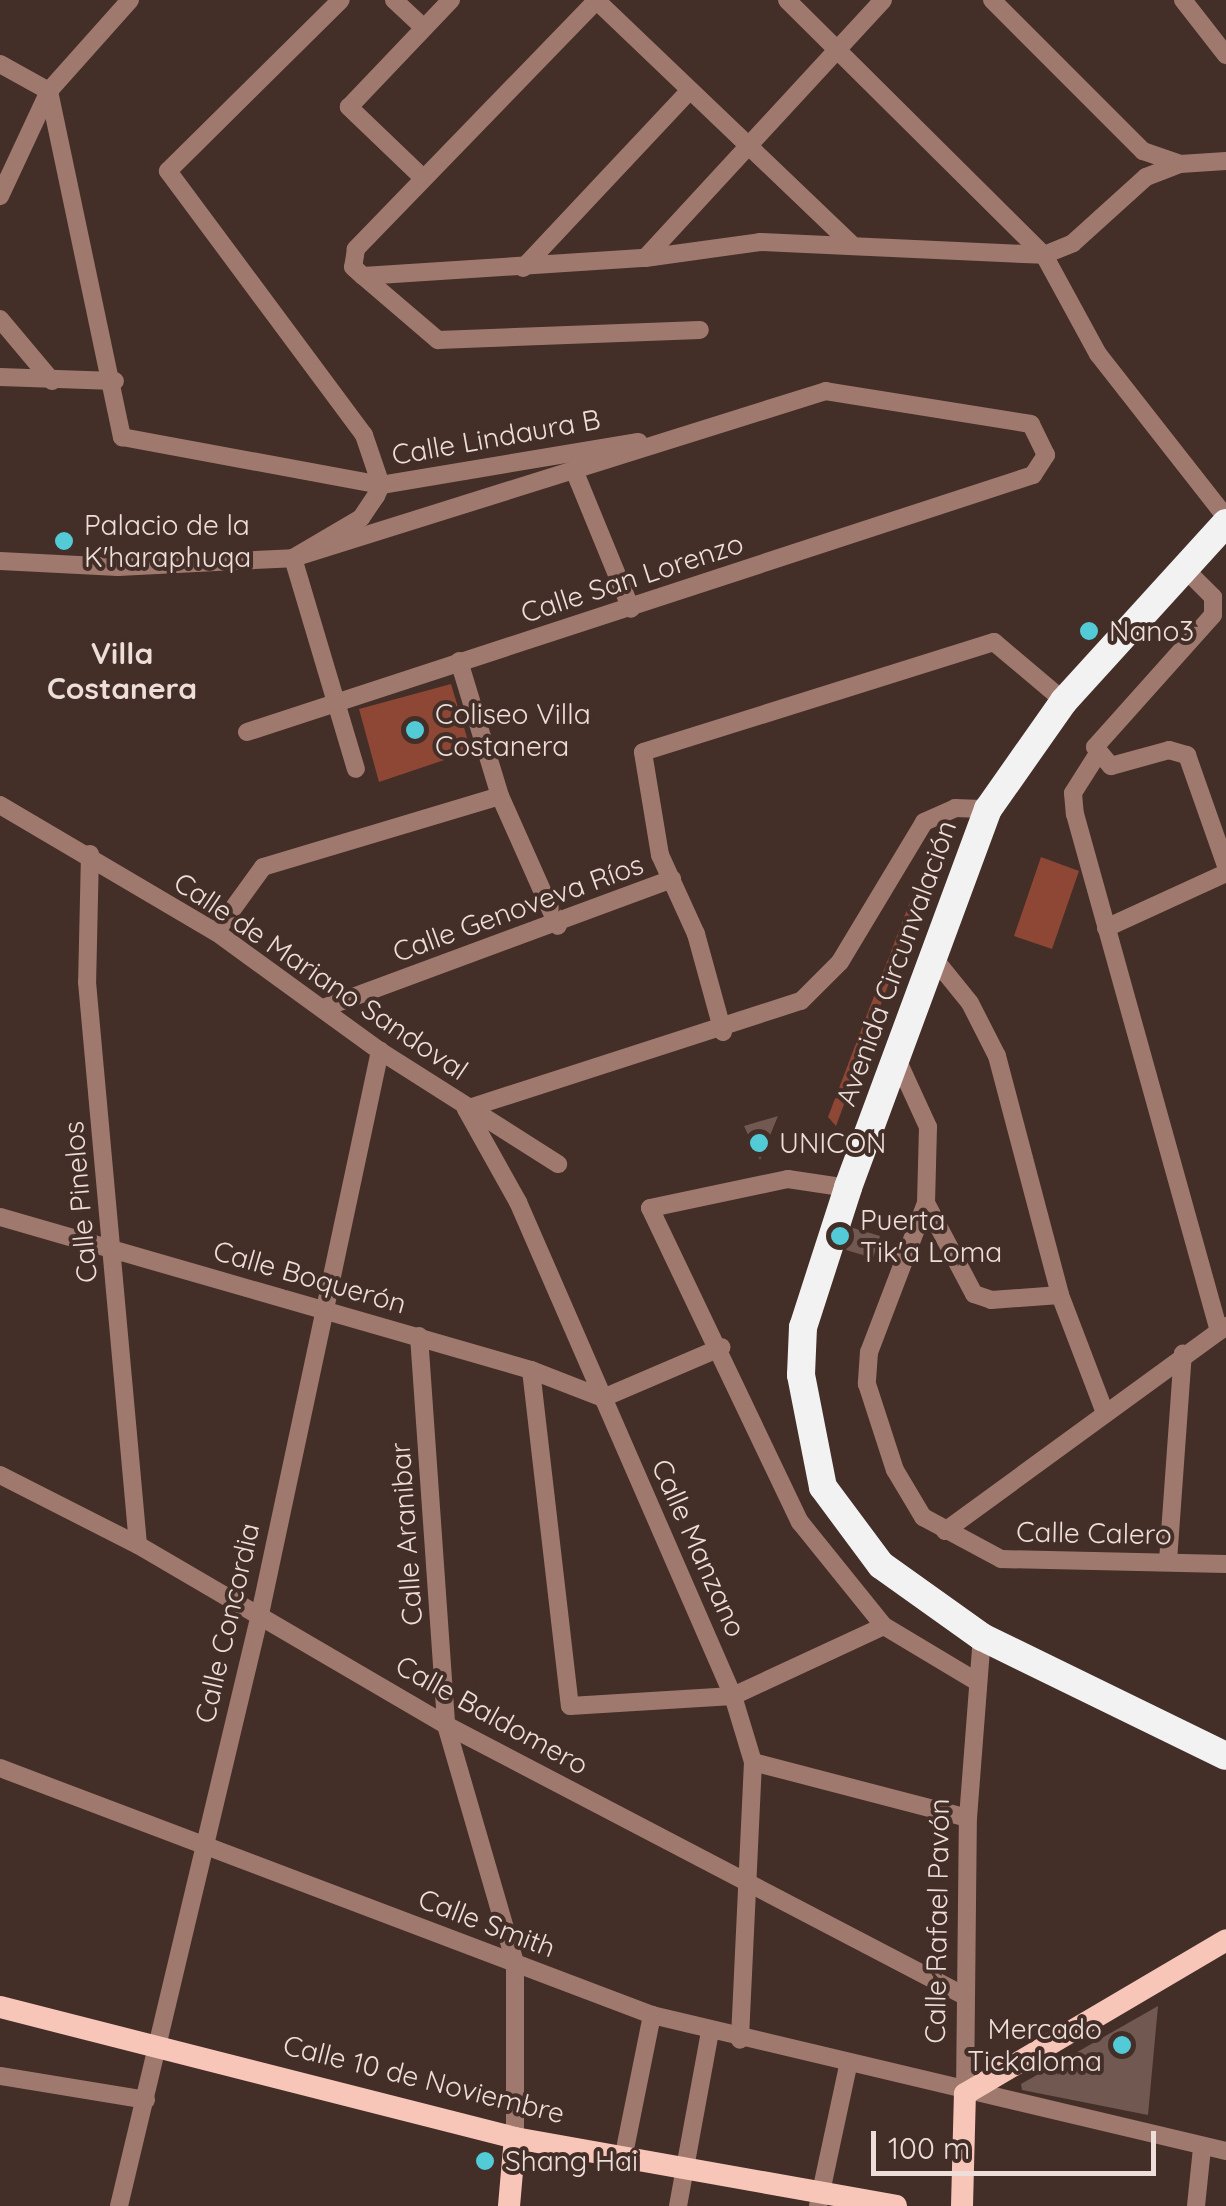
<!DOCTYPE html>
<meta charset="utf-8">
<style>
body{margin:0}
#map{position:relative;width:1226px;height:2206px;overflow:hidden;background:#442e28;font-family:Quicksand,sans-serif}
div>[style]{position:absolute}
.green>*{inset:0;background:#8e4734}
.building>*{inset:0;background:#715851}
.minor>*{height:18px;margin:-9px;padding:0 9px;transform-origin:9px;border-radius:9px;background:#a0796e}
.major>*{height:22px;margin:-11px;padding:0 11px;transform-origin:11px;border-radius:11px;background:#f7c6b9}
.highway>*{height:28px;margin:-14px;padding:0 14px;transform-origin:14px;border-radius:14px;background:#f2f2f2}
.dots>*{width:28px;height:28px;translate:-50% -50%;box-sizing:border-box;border:5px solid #442e28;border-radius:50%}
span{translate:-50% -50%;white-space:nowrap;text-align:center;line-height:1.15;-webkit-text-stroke:8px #442e28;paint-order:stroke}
.street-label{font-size:28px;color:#edded9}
.poi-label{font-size:28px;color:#edded9}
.left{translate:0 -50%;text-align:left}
.right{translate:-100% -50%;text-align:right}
.neighbourhood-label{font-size:30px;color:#edded9;font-weight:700}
.scale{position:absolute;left:871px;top:2131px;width:285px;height:45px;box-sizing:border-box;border:5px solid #edded9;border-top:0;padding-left:12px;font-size:30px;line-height:35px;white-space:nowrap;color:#edded9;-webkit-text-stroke:8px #442e28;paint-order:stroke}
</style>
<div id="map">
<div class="green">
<i style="clip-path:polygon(451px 684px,471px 751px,379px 782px,359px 709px)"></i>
<i style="clip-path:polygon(1041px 857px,1079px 871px,1052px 949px,1014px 936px)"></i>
<i style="clip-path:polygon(911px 899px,916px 910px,836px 1126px,828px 1117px)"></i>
</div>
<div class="building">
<i style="clip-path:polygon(778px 1116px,760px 1160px,744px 1126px)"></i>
<i style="clip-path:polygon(853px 1228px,880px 1236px,873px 1258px,846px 1250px)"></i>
<i style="clip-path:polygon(1158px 2006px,1148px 2115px,1022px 2090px,1021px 2084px)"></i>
</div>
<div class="minor">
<i style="left:130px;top:0;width:122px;rotate:131.7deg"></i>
<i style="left:49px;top:91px;width:354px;rotate:78.1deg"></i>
<i style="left:122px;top:437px;width:263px;rotate:10.5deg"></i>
<i style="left:381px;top:485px;width:261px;rotate:-9.5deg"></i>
<i style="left:394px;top:0;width:41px;rotate:43deg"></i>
<i style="left:596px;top:0;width:352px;rotate:43.7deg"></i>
<i style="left:597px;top:0;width:347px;rotate:134.1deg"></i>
<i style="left:356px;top:249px;width:18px;rotate:99deg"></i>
<i style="left:353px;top:267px;width:13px;rotate:42deg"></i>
<i style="left:363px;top:276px;width:283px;rotate:-3.7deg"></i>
<i style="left:645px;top:258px;width:116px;rotate:-7.9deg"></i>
<i style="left:760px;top:242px;width:284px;rotate:2.6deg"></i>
<i style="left:1044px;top:255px;width:113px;rotate:61.4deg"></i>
<i style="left:1098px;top:354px;width:207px;rotate:51.9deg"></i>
<i style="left:787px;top:0;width:362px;rotate:44.8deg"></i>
<i style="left:1044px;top:255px;width:31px;rotate:-22deg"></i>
<i style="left:1073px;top:243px;width:98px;rotate:-42.1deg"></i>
<i style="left:1146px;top:177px;width:36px;rotate:-21deg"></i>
<i style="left:1180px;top:164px;width:46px;rotate:-3.7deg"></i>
<i style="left:992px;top:0;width:214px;rotate:45deg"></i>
<i style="left:1143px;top:151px;width:39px;rotate:19deg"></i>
<i style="left:1183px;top:0;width:70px;rotate:52deg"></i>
<i style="left:0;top:64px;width:56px;rotate:28.9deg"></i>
<i style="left:49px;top:91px;width:116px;rotate:115deg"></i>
<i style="left:423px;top:178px;width:103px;rotate:-136.2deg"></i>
<i style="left:349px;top:107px;width:148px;rotate:-46.4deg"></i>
<i style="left:645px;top:258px;width:351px;rotate:-47.3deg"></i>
<i style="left:523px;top:268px;width:244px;rotate:-46.8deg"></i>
<i style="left:363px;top:276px;width:99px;rotate:40.5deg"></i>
<i style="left:438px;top:340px;width:262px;rotate:-2.2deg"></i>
<i style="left:0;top:319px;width:81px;rotate:50deg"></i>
<i style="left:0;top:377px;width:115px;rotate:2deg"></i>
<i style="left:574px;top:470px;width:150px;rotate:67.7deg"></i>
<i style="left:293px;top:558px;width:220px;rotate:73.4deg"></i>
<i style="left:0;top:561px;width:118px;rotate:2.9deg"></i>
<i style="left:118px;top:567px;width:175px;rotate:-2.9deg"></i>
<i style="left:293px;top:558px;width:79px;rotate:-30.5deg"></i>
<i style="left:361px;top:518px;width:27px;rotate:-56deg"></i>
<i style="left:376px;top:496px;width:12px;rotate:-66deg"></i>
<i style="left:381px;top:485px;width:53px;rotate:-108.8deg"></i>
<i style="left:364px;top:435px;width:329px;rotate:-126.6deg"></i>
<i style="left:168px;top:171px;width:243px;rotate:-44.7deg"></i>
<i style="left:1187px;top:571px;width:37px;rotate:45deg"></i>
<i style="left:1213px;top:597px;width:18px;rotate:90deg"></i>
<i style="left:1213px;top:615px;width:177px;rotate:131.8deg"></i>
<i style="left:1095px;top:747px;width:25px;rotate:50deg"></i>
<i style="left:1111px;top:766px;width:60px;rotate:-15.4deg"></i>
<i style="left:1169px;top:750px;width:19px;rotate:16deg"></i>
<i style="left:1187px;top:755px;width:118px;rotate:70.6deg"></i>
<i style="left:459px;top:661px;width:141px;rotate:73.1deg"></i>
<i style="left:500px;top:796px;width:142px;rotate:66deg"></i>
<i style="left:247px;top:732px;width:827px;rotate:-18.11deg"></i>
<i style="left:1033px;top:475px;width:24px;rotate:-57deg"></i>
<i style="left:1046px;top:455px;width:34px;rotate:-116deg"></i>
<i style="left:1031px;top:424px;width:208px;rotate:-170.9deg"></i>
<i style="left:826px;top:391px;width:559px;rotate:162.6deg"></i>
<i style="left:1097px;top:755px;width:45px;rotate:122.3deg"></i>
<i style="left:1073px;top:793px;width:21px;rotate:85deg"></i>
<i style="left:1075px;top:814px;width:537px;rotate:74.44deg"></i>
<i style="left:0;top:805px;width:251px;rotate:30.5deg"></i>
<i style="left:216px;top:932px;width:203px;rotate:36deg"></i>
<i style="left:380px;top:1051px;width:211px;rotate:32.4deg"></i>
<i style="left:90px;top:854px;width:128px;rotate:91.3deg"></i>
<i style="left:87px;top:982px;width:565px;rotate:84.82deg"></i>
<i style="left:1106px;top:928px;width:132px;rotate:-24.6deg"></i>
<i style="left:216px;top:932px;width:80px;rotate:-54.1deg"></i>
<i style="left:263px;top:867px;width:247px;rotate:-16.7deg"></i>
<i style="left:932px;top:956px;width:60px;rotate:51deg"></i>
<i style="left:970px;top:1003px;width:59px;rotate:63deg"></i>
<i style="left:997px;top:1056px;width:247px;rotate:75.2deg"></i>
<i style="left:1060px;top:1295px;width:126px;rotate:69.1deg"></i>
<i style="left:326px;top:1007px;width:369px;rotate:-20.3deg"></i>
<i style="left:723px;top:1032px;width:102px;rotate:-105.4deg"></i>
<i style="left:696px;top:934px;width:87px;rotate:-114.5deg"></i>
<i style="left:660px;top:855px;width:104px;rotate:-99.4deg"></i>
<i style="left:643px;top:752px;width:368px;rotate:-17.4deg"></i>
<i style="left:994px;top:642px;width:92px;rotate:40.1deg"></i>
<i style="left:896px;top:1057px;width:77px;rotate:65.4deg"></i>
<i style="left:928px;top:1127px;width:76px;rotate:91.5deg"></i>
<i style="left:926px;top:1203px;width:160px;rotate:110.9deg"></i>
<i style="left:869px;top:1352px;width:32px;rotate:94deg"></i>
<i style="left:867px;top:1384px;width:90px;rotate:72deg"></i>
<i style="left:895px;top:1470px;width:55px;rotate:59.2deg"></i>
<i style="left:923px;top:1517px;width:89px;rotate:28.3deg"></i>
<i style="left:1001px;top:1559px;width:225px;rotate:1.3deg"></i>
<i style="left:466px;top:1109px;width:107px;rotate:60.8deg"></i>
<i style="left:518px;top:1202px;width:539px;rotate:66.48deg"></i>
<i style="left:733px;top:1696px;width:69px;rotate:73.1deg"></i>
<i style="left:753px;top:1762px;width:278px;rotate:92.7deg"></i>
<i style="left:466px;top:1109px;width:352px;rotate:-17.9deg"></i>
<i style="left:801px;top:1001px;width:55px;rotate:-45deg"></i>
<i style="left:840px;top:962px;width:163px;rotate:-59deg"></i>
<i style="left:924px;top:822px;width:34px;rotate:-24deg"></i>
<i style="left:955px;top:808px;width:33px;rotate:2deg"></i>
<i style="left:848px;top:1188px;width:61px;rotate:-171.5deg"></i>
<i style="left:788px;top:1179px;width:141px;rotate:168.1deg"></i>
<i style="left:650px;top:1208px;width:348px;rotate:64.5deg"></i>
<i style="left:800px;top:1522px;width:134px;rotate:51.1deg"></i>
<i style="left:884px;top:1626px;width:107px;rotate:30.9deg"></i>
<i style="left:926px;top:1203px;width:103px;rotate:62.2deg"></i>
<i style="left:974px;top:1294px;width:18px;rotate:19deg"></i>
<i style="left:991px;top:1300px;width:69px;rotate:-4.1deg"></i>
<i style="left:0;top:1217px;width:553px;rotate:16.07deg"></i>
<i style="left:531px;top:1370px;width:77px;rotate:21.3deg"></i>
<i style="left:603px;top:1398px;width:129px;rotate:-23.2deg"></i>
<i style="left:419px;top:1336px;width:390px;rotate:86deg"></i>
<i style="left:446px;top:1725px;width:248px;rotate:73.8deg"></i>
<i style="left:515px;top:1963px;width:175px;rotate:90deg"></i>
<i style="left:531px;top:1370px;width:338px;rotate:83.4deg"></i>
<i style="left:570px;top:1706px;width:163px;rotate:-3.5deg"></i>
<i style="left:733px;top:1696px;width:166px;rotate:-24.9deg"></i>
<i style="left:0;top:1475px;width:155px;rotate:26.9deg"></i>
<i style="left:138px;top:1545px;width:357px;rotate:30.3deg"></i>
<i style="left:446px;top:1725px;width:581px;rotate:27.58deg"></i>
<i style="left:945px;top:1531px;width:348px;rotate:-36.1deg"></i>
<i style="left:1168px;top:1561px;width:208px;rotate:-85.9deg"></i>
<i style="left:753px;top:1762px;width:222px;rotate:14.6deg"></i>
<i style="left:0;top:1768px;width:697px;rotate:20.75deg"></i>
<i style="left:652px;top:2015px;width:590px;rotate:13.33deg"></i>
<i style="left:0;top:2076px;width:148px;rotate:9.3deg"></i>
<i style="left:965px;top:2094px;width:276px;rotate:-89.4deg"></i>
<i style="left:968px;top:1818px;width:182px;rotate:-85.6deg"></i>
<i style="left:624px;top:2154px;width:142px;rotate:-78.6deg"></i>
<i style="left:119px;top:2206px;width:609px;rotate:-76.6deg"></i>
<i style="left:260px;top:1614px;width:576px;rotate:-77.97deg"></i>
<i style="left:678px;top:2206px;width:178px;rotate:-79.6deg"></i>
<i style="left:818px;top:2206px;width:143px;rotate:-77.9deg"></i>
<i style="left:1196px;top:2206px;width:58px;rotate:-84.1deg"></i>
</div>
<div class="major">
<i style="left:0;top:2007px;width:531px;rotate:14.27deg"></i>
<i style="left:515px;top:2138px;width:387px;rotate:10.1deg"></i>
<i style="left:509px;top:2206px;width:68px;rotate:-85deg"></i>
<i style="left:962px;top:2206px;width:112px;rotate:-88.5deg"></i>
<i style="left:965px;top:2094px;width:303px;rotate:-30.5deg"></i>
</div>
<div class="highway">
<i style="left:1226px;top:523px;width:241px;rotate:132.3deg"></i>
<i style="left:1064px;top:701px;width:132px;rotate:125.1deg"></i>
<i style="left:988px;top:809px;width:404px;rotate:110.3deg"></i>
<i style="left:848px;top:1188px;width:146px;rotate:107.9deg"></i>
<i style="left:803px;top:1327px;width:48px;rotate:92.4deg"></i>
<i style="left:801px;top:1375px;width:114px;rotate:78.9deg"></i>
<i style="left:823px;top:1487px;width:97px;rotate:53.4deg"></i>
<i style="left:881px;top:1565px;width:124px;rotate:35.5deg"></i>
<i style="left:982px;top:1637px;width:271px;rotate:26deg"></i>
</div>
<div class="dots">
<i style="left:64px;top:541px;background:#52cbd7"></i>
<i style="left:1089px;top:631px;background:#52cbd7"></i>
<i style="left:415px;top:730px;background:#52cbd7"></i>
<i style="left:759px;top:1143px;background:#52cbd7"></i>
<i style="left:840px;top:1236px;background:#52cbd7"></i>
<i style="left:1122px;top:2045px;background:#52cbd7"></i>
<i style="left:485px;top:2161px;background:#52cbd7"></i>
</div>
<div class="street-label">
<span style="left:496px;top:437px;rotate:-10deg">Calle Lindaura B</span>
<span style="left:632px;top:578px;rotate:-18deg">Calle San Lorenzo</span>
<span style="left:518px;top:908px;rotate:-20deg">Calle Genoveva Ríos</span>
<span style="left:896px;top:963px;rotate:-70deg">Avenida Circunvalación</span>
<span style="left:321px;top:976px;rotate:34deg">Calle de Mariano Sandoval</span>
<span style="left:80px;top:1202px;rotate:-95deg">Calle Pinelos</span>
<span style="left:310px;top:1277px;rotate:16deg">Calle Boquerón</span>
<span style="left:1094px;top:1533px;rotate:1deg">Calle Calero</span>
<span style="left:406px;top:1534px;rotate:-94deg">Calle Aranibar</span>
<span style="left:699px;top:1548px;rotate:66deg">Calle Manzano</span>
<span style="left:227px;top:1623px;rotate:-77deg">Calle Concordia</span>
<span style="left:492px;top:1715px;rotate:29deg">Calle Baldomero</span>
<span style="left:937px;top:1921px;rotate:-89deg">Calle Rafael Pavón</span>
<span style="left:487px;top:1923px;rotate:21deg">Calle Smith</span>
<span style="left:424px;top:2079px;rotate:14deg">Calle 10 de Noviembre</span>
</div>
<div class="poi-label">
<span class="left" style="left:84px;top:541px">Palacio de la<br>K'haraphuqa</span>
<span class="left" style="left:1109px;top:631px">Nano3</span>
<span class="left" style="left:435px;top:730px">Coliseo Villa<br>Costanera</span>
<span class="left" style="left:779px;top:1143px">UNICON</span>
<span class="left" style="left:860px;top:1236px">Puerta<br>Tik'a Loma</span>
<span class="right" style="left:1102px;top:2045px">Mercado<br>Tickaloma</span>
<span class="left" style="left:505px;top:2161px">Shang Hai</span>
</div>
<div class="neighbourhood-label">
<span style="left:122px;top:670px">Villa<br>Costanera</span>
</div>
<div class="scale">100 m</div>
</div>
